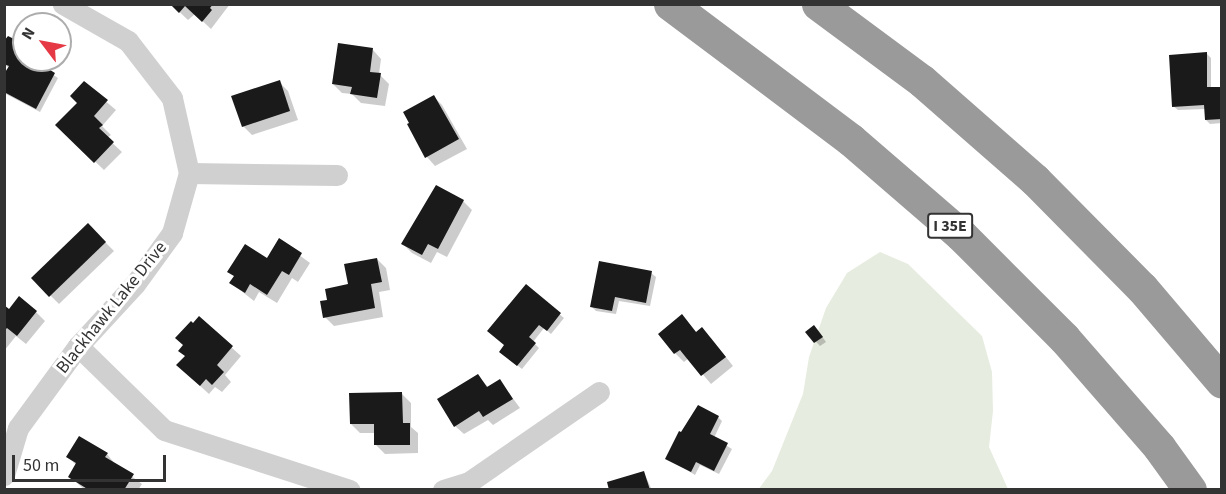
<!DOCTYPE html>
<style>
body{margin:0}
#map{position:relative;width:1226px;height:494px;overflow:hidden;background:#fff;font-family:"Source Sans 3",sans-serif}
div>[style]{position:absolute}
.green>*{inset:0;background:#e6ecdf}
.shadow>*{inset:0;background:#0003}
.building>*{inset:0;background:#1a1a1a}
.street>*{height:21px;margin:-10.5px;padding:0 10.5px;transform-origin:10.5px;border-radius:10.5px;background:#d0d0d0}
.highway>*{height:33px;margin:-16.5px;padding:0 16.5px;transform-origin:16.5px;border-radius:16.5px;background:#9a9a9a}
span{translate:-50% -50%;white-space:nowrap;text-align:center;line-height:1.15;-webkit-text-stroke:6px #fff;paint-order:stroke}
.shield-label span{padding:2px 4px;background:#fff;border:2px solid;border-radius:4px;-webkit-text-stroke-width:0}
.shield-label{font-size:16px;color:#333;font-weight:700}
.street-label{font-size:18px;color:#333}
.frame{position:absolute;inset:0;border:6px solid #333;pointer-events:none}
.north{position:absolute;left:12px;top:12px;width:60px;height:60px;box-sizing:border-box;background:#fff;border:2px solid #adadad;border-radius:50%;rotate:302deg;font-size:16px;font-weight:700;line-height:24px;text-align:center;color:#333}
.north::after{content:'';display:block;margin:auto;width:21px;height:27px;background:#e63946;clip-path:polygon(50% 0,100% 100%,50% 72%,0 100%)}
.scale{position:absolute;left:12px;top:455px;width:154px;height:27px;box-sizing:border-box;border:3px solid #333;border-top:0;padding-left:8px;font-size:18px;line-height:21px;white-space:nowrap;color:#333;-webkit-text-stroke:4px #fff;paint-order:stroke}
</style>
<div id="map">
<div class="green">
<i style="clip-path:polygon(880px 252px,908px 264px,982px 336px,992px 372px,993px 411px,989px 447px,1008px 489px,758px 490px,772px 471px,803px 394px,809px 357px,826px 308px,847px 273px)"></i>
</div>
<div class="shadow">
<i style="clip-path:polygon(171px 4px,230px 4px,211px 29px,195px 14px,188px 20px)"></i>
<i style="clip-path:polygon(4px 44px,24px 46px,24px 60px,33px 60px,31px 69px,36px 60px,40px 60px,38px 65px,58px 78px,40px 112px,4px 93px,4px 77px,10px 68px,4px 65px)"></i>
<i style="clip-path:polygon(373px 50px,381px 59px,379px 74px,389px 84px,385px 106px,361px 103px,352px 94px,342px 93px,333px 84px)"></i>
<i style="clip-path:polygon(1207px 54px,1211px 58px,1211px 89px,1222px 88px,1222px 123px,1210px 124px,1206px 120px,1205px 109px,1178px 110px,1173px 106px)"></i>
<i style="clip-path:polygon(279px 82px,288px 91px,298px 120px,252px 135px,243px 126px)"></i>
<i style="clip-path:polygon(84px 83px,116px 110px,102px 126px,111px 135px,107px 138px,122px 152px,104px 170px,57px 125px,79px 103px)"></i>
<i style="clip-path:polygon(433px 96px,442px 105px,467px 149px,435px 166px,427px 157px,409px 125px)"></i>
<i style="clip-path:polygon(463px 201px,472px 210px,447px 257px,437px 252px,431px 263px,412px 253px,403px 244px)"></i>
<i style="clip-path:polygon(88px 225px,114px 251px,59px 304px,33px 278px)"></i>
<i style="clip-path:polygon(279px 240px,310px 263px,298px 282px,292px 278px,277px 303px,259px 292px,254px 301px,231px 283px,235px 277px,229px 271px,267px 260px)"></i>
<i style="clip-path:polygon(377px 259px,386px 268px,390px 290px,379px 292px,383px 317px,334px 326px,325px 317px,328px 301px)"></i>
<i style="clip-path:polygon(651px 273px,656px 277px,650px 306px,619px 301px,616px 314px,596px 311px,592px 307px)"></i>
<i style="clip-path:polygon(526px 286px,564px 318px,551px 334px,544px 328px,533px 342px,539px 348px,522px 369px,505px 356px)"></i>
<i style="clip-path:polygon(4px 307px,9px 311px,36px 312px,45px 321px,26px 344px,16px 336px,4px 351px)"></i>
<i style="clip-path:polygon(682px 316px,697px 333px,711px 338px,733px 366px,711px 384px,689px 358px,684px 362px,675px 353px)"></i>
<i style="clip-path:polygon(199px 318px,241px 356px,225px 375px,231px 382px,222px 392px,215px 387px,209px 394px,187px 374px,186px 357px,193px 325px)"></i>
<i style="clip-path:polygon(818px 331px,826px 342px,820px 346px,807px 332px)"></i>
<i style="clip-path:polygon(478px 376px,489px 388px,500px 381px,520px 408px,493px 425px,488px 420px,464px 434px,455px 426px)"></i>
<i style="clip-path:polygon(402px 394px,411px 403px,411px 427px,418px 433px,418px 453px,385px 454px,376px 445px,376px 433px,360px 433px,351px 424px)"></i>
<i style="clip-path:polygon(718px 417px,722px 421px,714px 438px,732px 449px,719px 474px,700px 465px,695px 475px,667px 458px)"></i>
<i style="clip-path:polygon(107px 454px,115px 464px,142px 484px,138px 490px,85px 490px,70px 477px,76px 465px,68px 457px)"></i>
<i style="clip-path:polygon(644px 473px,652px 490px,611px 490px)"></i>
</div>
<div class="building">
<i style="clip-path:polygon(170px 4px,213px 4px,210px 8px,212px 10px,202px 22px,185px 6px,179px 13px)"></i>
<i style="clip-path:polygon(8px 36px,24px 44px,24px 60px,34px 60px,55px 73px,36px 109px,4px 92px,4px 74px,9px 66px,4px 64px,4px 41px)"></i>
<i style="clip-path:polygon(338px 43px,373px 48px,370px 72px,381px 73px,377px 98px,350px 94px,352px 87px,332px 84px)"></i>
<i style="clip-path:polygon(1207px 52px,1207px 87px,1222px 87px,1222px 119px,1205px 120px,1204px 105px,1172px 107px,1169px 55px)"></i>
<i style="clip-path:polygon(280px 80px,290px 111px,242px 127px,231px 96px)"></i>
<i style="clip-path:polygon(84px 81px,108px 100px,94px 116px,103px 125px,99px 128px,114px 142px,94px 163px,55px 125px,77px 103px,70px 96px)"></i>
<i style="clip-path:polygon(434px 95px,459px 139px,425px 158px,407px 124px,409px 123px,403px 112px)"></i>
<i style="clip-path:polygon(436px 185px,464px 200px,438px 249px,428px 244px,422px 255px,401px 244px)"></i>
<i style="clip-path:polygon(88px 223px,106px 242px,49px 297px,31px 278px)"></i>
<i style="clip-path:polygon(279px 238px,302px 253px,289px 275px,282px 271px,267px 295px,250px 284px,245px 293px,229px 283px,234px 276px,227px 272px,245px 244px,267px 258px)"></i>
<i style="clip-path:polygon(377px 258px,382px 282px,371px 284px,375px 308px,323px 318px,320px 301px,327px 300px,325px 289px,348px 284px,344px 264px)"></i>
<i style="clip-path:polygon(599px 261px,652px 271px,646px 303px,615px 297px,612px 311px,590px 307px)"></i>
<i style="clip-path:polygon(526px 284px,561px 313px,547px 331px,539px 325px,529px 337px,536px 343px,517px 366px,499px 352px,504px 345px,487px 331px)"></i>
<i style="clip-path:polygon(19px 296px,37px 311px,17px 336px,7px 328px,4px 331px,4px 305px,9px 309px)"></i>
<i style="clip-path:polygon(682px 314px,696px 332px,702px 327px,726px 357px,701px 376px,680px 350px,674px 354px,658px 334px)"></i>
<i style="clip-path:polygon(199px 316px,233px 346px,217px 365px,224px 372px,212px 385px,206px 379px,200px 386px,176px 365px,185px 356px,178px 351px,183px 345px,175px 338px,191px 321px,193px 323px)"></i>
<i style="clip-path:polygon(814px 325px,823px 337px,814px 343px,805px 332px)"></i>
<i style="clip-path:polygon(478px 374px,487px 387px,500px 379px,513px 399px,483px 417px,479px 411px,454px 427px,437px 399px)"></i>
<i style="clip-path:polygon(402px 392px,403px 423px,410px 423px,410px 445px,374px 445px,374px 424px,350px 424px,349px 393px)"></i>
<i style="clip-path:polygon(698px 405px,719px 416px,710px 434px,728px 443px,714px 471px,696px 462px,691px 472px,665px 459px,679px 431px,681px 432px)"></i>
<i style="clip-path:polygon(79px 436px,108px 453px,105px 457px,134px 474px,124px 490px,89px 490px,68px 477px,76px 463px,66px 457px)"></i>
<i style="clip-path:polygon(644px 471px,650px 490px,609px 490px,607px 482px)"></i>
</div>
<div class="street">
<i style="left:189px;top:173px;width:148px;rotate:0.8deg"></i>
<i style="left:78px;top:346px;width:120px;rotate:44.3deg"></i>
<i style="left:164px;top:430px;width:195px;rotate:17.9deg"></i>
<i style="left:4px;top:475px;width:49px;rotate:-73.4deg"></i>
<i style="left:18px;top:428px;width:102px;rotate:-53.8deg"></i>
<i style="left:78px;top:346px;width:84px;rotate:-47.4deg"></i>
<i style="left:135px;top:284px;width:63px;rotate:-54deg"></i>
<i style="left:172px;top:233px;width:62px;rotate:-74.2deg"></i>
<i style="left:189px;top:173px;width:77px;rotate:-102.8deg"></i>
<i style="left:172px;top:98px;width:72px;rotate:-127.7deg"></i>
<i style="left:128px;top:41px;width:75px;rotate:-150.4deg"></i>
<i style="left:443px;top:490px;width:27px;rotate:-17deg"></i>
<i style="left:469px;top:482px;width:158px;rotate:-34.7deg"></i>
</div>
<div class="highway">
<i style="left:670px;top:4px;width:226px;rotate:36.9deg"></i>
<i style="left:851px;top:140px;width:145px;rotate:40.8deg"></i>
<i style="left:961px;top:235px;width:146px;rotate:45deg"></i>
<i style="left:1064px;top:338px;width:145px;rotate:48.9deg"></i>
<i style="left:1159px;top:447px;width:53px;rotate:54.2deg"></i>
<i style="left:818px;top:4px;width:129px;rotate:36.5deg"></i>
<i style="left:922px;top:81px;width:150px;rotate:41.2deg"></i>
<i style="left:1035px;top:180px;width:152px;rotate:45.3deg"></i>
<i style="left:1142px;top:288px;width:123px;rotate:49.6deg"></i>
</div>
<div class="shield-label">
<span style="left:950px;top:226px">I 35E</span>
</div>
<div class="street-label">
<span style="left:112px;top:308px;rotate:-51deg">Blackhawk Lake Drive</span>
</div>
<div class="frame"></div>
<div class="north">N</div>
<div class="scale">50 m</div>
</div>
